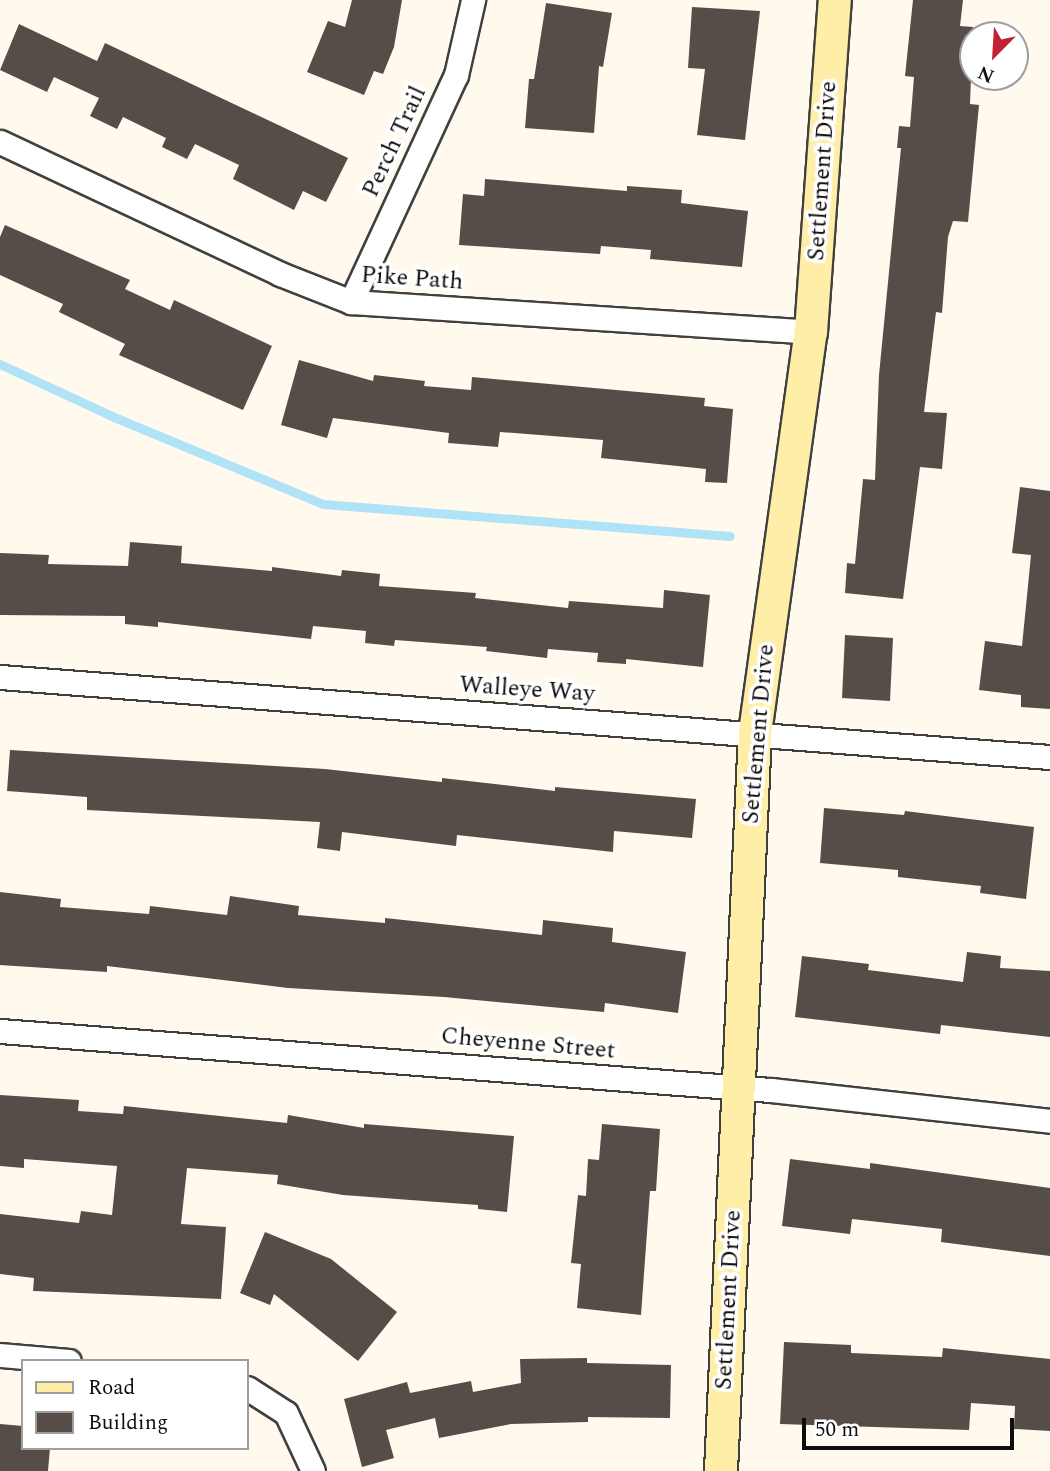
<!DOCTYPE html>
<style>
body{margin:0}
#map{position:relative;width:1050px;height:1471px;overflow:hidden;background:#fffaed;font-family:Spectral,serif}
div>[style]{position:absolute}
.stream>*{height:9px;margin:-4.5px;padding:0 4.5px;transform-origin:4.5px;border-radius:4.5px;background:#b0e3f8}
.building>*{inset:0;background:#564d49}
.roads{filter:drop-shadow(2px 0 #404040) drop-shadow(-2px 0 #404040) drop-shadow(0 2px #404040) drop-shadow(0 -2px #404040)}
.street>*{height:23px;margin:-11.5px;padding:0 11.5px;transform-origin:11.5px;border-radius:11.5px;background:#fff}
.secondary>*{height:32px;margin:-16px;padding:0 16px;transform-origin:16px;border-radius:16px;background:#ffeea8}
span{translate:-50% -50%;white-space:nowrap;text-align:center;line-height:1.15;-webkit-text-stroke:7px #fff;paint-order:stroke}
.street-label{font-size:24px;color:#0d0d0d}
.legend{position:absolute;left:21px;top:1359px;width:228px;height:91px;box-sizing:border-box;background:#fff;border:2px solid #9e9e9e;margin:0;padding:9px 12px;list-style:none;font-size:21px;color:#0d0d0d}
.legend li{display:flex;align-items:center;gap:14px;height:35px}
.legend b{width:35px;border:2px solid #9e9e9e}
.north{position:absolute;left:959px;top:21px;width:70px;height:70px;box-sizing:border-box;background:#fff;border:2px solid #9e9e9e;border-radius:50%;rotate:204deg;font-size:19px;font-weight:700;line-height:28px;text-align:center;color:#0d0d0d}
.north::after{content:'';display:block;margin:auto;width:24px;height:32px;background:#c12035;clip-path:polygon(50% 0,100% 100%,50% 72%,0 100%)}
.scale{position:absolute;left:802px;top:1418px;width:212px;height:32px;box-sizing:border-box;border:4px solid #0d0d0d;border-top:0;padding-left:9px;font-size:21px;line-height:24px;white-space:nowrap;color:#0d0d0d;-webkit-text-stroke:5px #fff;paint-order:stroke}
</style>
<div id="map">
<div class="stream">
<i style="left:0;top:364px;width:126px;rotate:24.9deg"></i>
<i style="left:114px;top:417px;width:226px;rotate:22.6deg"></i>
<i style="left:323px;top:504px;width:408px;rotate:4.5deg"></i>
</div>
<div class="building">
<i style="clip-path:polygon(352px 0,402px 0,394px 47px,383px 74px,374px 71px,364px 95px,307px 72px,328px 21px,345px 27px)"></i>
<i style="clip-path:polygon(913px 0,963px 0,960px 26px,973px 27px,970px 104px,979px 105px,968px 222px,953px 221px,948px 237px,942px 313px,936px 312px,924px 412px,947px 413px,942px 469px,920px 467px,903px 599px,845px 593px,847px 563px,855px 564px,863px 479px,875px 480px,879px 375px,901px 148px,897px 148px,899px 126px,910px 127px,914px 77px,905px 76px)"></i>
<i style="clip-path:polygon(546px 3px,612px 13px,603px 67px,599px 66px,594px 133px,525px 128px,529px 79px,534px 79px)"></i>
<i style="clip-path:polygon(692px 7px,760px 11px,745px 140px,697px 135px,705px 69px,688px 68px)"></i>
<i style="clip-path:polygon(19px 24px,97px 61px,105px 43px,348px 158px,326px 202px,303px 191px,294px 210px,233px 179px,239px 165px,195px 144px,187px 159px,162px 147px,166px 138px,123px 117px,117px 129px,90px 116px,99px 98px,54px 77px,47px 92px,0 70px)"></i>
<i style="clip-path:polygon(485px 179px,627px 191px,627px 186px,682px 190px,681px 203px,748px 211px,742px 267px,650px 259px,651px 250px,601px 246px,600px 254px,459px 245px,463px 194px,484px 196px)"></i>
<i style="clip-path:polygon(5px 225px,130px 280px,125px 289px,170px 310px,174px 300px,272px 346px,243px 410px,119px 355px,125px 344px,59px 312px,63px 304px,0 275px,0 237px)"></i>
<i style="clip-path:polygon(299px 360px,373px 381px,374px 375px,425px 381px,424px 386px,471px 390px,472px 377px,705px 398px,704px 406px,733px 409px,727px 483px,705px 482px,706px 469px,601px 458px,603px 440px,500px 432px,498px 447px,448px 443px,449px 433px,333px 418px,327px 438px,281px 425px)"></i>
<i style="clip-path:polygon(1020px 487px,1050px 491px,1050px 709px,1021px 707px,1021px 695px,979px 690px,985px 641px,1022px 646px,1031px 555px,1012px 553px)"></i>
<i style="clip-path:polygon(130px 542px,182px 546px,181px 563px,272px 571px,272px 567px,341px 576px,342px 570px,380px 574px,379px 586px,476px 593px,475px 598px,568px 608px,569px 601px,663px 608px,664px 590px,710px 595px,703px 667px,626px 659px,626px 664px,597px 662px,598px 653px,548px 649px,547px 658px,486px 651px,487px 647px,395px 640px,394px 646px,365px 643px,366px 631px,313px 626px,311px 639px,158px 622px,158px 627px,125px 624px,125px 616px,0 615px,0 553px,49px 555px,48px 564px,128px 566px)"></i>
<i style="clip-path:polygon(845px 635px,893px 638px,890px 701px,842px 698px)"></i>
<i style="clip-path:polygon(10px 750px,325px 769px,442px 782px,442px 778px,555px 791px,555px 787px,696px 799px,692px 838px,614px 831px,613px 852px,457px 835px,456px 846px,342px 832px,340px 851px,317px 848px,320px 822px,87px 810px,87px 797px,7px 791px)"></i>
<i style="clip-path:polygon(824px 808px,904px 815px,905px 811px,1034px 827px,1026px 899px,980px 893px,981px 886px,898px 877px,898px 870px,820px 863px)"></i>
<i style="clip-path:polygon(0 892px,61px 899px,60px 907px,149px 914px,150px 906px,227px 915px,230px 896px,299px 906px,298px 915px,385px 923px,385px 918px,542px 935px,543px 920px,613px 928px,612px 942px,686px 952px,678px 1013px,605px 1003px,604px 1012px,444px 997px,288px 988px,107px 966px,107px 972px,0 965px)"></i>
<i style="clip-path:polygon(967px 952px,1001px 956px,1000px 968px,1050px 971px,1050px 1037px,941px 1025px,940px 1034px,795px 1017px,802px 956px,869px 964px,868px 970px,963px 982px)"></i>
<i style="clip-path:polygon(0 1095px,79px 1100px,78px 1111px,123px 1114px,124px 1106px,287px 1123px,288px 1115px,364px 1128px,364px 1124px,514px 1136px,507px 1212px,478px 1209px,478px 1205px,343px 1195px,277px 1184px,278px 1175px,187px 1168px,181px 1224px,226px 1227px,221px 1299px,33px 1291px,34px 1278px,0 1274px,0 1214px,79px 1223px,81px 1211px,112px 1215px,117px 1166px,24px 1159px,24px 1168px,0 1166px)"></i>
<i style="clip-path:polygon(602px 1124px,660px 1129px,656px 1191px,650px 1191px,641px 1315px,577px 1308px,581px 1264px,571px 1263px,578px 1195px,586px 1196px,588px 1159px,599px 1160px)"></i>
<i style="clip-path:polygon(790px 1159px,870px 1169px,870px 1163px,1050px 1188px,1050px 1256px,941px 1242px,942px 1229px,852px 1219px,850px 1234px,782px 1226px)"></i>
<i style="clip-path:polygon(265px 1232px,331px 1259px,397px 1312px,358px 1361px,274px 1294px,270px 1305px,240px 1293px)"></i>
<i style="clip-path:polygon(784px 1342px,851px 1345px,851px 1353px,942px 1357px,943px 1348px,1050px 1359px,1050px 1431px,1014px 1429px,1015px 1406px,971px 1403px,969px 1430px,780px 1424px)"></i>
<i style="clip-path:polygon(587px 1358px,587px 1363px,671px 1365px,670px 1418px,588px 1417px,588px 1422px,511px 1424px,439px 1438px,435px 1418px,386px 1430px,394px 1458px,362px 1467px,344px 1399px,407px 1382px,410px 1393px,471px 1381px,473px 1392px,521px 1383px,520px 1359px)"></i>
<i style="clip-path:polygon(0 1424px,23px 1426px,23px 1448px,50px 1448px,48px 1471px,0 1471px)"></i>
</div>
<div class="roads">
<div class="street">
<i style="left:0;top:142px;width:310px;rotate:25.2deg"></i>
<i style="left:280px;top:274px;width:76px;rotate:21.5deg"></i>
<i style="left:351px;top:302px;width:461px;rotate:3.7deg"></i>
<i style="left:351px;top:302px;width:250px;rotate:-65.2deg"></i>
<i style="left:456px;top:75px;width:77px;rotate:-77.2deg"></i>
<i style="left:0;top:677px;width:1053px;rotate:4.36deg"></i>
<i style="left:0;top:1031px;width:773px;rotate:4.38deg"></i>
<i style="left:771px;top:1090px;width:281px;rotate:6.3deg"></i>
<i style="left:0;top:1355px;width:69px;rotate:5deg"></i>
<i style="left:247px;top:1388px;width:46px;rotate:32.7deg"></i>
<i style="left:286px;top:1413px;width:64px;rotate:65deg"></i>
</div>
<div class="secondary">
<i style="left:721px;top:1471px;width:739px;rotate:-87.36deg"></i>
<i style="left:755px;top:733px;width:405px;rotate:-82.1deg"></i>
<i style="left:811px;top:332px;width:333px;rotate:-85.9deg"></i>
</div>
</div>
<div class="street-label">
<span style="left:395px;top:142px;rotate:-65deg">Perch Trail</span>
<span style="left:823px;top:171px;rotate:-86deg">Settlement Drive</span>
<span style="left:412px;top:279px;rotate:4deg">Pike Path</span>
<span style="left:527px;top:690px;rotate:4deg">Walleye Way</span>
<span style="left:759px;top:734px;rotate:-85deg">Settlement Drive</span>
<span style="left:528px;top:1044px;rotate:5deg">Cheyenne Street</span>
<span style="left:729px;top:1300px;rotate:-87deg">Settlement Drive</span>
</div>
<ul class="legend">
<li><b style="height:9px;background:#ffeea8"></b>Road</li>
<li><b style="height:19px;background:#564d49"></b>Building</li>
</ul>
<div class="north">N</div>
<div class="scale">50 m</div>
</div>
